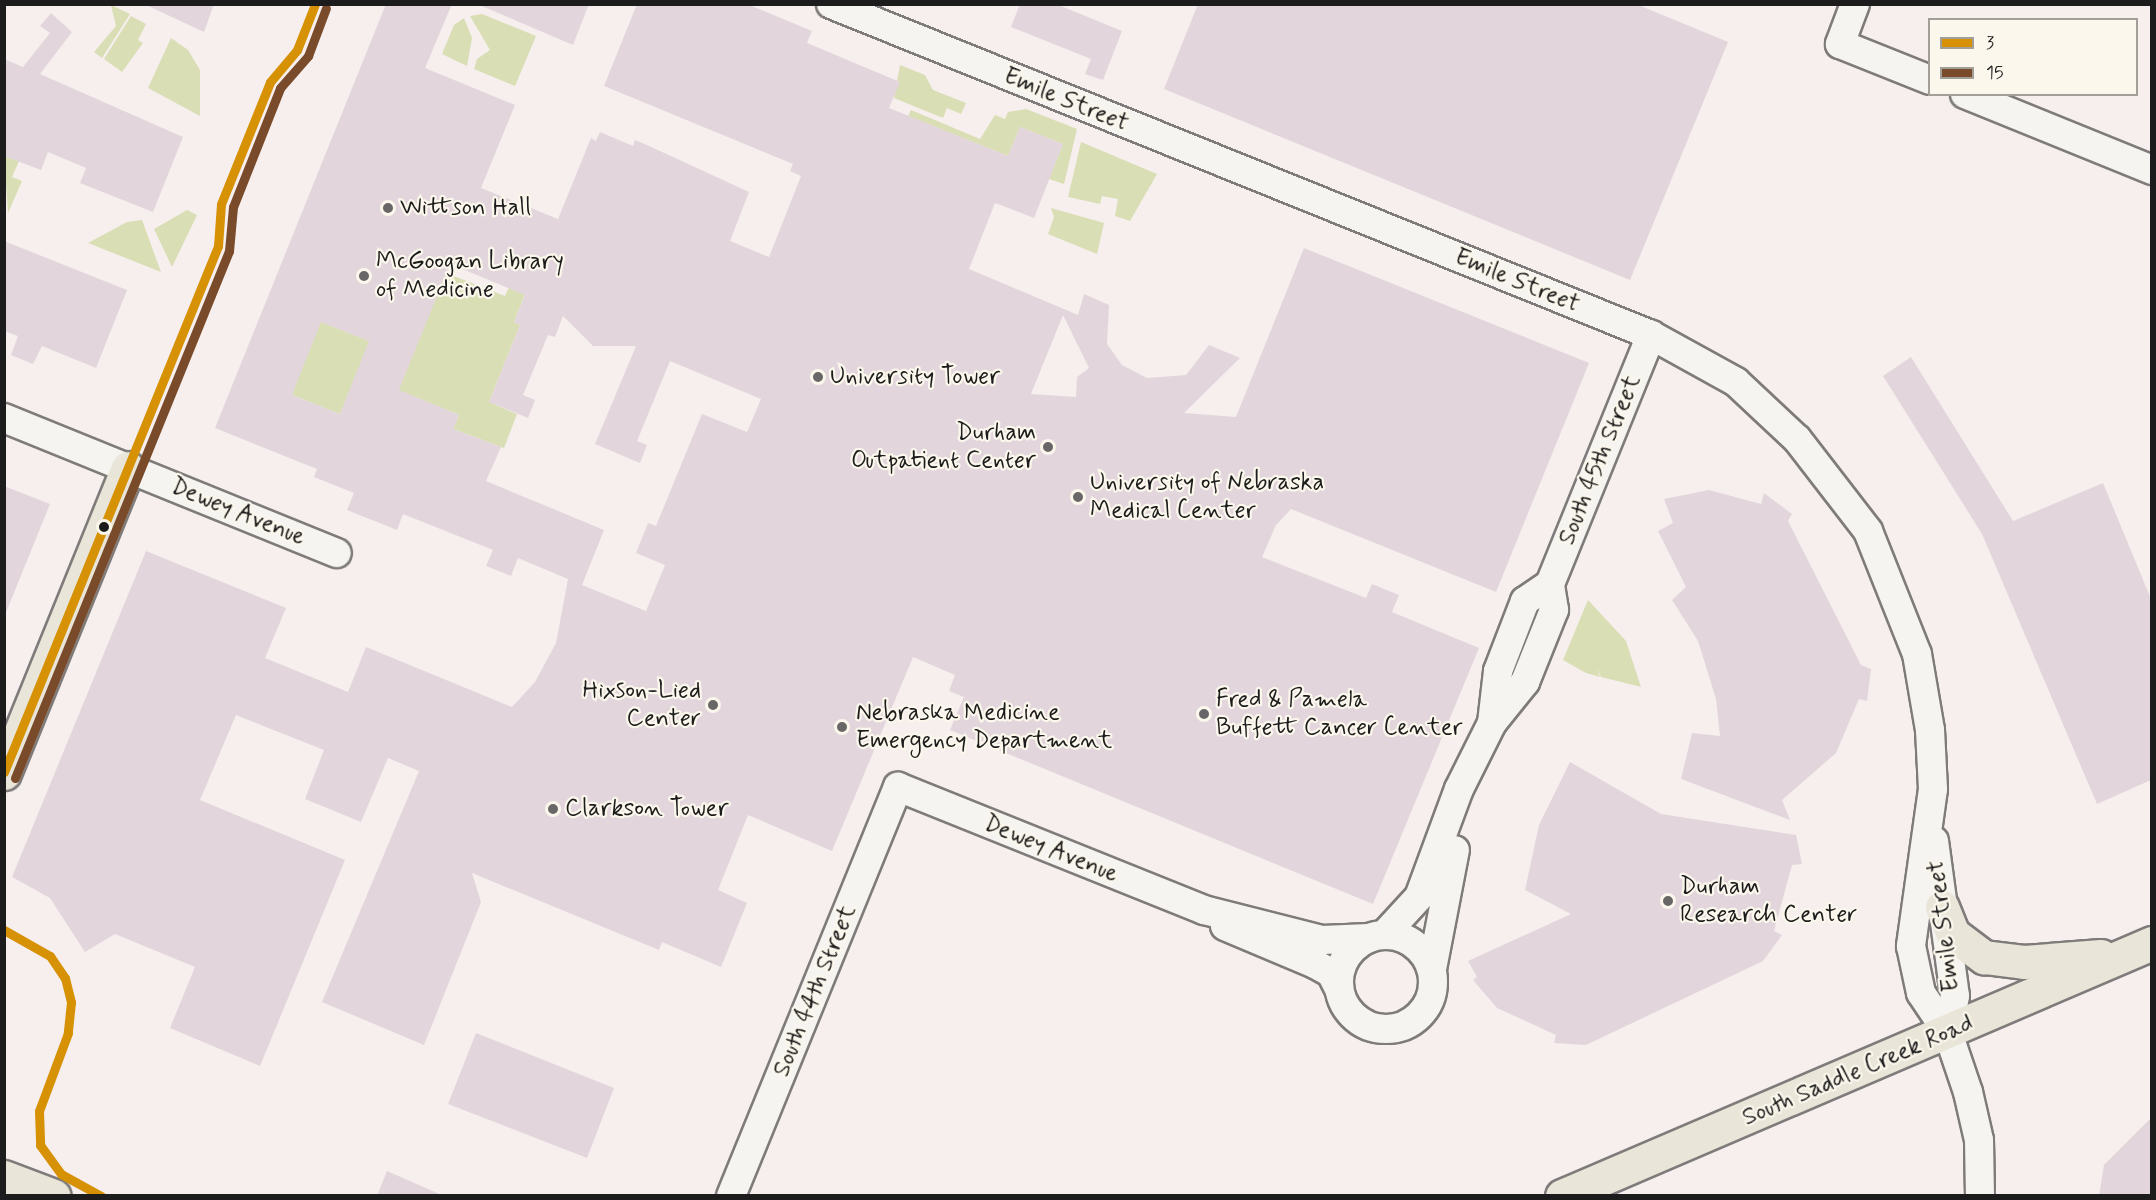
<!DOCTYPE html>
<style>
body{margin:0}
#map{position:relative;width:2156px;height:1200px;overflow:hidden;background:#f6efee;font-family:Mynerve,sans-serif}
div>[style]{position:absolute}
.green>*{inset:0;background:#d9deb4}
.building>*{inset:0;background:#e2d6dc}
.roads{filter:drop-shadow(2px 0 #7e7b7a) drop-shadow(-2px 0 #7e7b7a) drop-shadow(0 2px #7e7b7a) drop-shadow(0 -2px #7e7b7a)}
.minor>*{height:28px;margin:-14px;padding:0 14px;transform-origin:14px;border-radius:14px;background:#f6f4f1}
.minor>.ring{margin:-14px;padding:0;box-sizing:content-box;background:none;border:28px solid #f6f4f1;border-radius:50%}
.major>*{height:33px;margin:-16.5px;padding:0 16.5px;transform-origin:16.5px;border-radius:16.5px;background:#e9e5d8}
.bus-1>*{height:9px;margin:-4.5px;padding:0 4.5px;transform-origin:4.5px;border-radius:4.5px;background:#d69104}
.bus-2>*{height:9px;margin:-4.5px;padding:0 4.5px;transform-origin:4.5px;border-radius:4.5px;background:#7a4b2a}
.dots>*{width:16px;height:16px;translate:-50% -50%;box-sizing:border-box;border:3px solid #fbf7ec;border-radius:50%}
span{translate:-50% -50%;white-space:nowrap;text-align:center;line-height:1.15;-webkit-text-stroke:4.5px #fbf7ec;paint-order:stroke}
.street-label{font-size:24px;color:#1c1c1c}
.poi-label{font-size:24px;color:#1c1c1c}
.left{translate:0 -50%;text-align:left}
.right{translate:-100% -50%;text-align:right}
.frame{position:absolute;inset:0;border:6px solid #1c1c1c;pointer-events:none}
.legend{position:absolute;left:1928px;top:18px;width:210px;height:78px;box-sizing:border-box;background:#fbf7ec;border:2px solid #a29f99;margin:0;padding:8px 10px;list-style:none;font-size:18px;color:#1c1c1c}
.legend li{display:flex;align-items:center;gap:12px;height:30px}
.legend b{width:30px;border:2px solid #a29f99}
</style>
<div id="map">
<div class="green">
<i style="clip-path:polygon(111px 5px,130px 14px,102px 58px,94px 52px,116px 26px)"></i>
<i style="clip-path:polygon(482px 14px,536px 36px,515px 86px,474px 69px,477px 59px,490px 50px,470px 16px)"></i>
<i style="clip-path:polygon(131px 16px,146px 24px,138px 40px,143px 43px,122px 72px,104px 59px)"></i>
<i style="clip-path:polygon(464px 18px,472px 38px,467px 66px,442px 54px,454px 25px)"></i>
<i style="clip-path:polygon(171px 38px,188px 50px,200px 70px,200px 116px,148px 88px)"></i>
<i style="clip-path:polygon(900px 65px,925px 75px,933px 90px,966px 103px,961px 114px,947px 108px,943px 118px,894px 98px)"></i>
<i style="clip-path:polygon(1026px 109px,1077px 129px,1064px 184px,1049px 179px,1063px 144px,1020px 127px,1008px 156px,908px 116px,911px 110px,980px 139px,995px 115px,1005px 119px,1008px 112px)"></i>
<i style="clip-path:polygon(1081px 142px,1157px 174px,1130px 221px,1115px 216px,1118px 199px,1102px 196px,1100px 204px,1068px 197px)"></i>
<i style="clip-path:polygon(4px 156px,19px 161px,12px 177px,22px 181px,8px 213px)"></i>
<i style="clip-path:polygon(1051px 208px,1104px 223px,1097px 254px,1048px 234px,1054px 217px)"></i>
<i style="clip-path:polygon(187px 210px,197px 215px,172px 267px,154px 229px)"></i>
<i style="clip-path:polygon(142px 220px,161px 272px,88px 243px,127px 222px)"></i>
<i style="clip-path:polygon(446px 273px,505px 296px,511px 283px,527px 289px,514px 322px,520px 325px,489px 402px,517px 414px,504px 448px,453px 429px,459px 415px,357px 373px,340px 414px,292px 395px,302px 314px,411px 358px)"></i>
<i style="clip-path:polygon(1588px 600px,1626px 641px,1641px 687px,1601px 677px,1597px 668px,1600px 677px,1586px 673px,1563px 660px)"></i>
</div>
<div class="building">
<i style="clip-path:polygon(144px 4px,214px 4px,204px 32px)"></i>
<i style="clip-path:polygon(evenodd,386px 4px,452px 4px,425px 68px,515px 105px,481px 188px,558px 219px,591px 138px,596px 141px,600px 132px,633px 146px,635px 140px,647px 145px,749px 192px,730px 241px,769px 257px,801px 176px,790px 171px,793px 164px,604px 86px,637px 4px,747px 4px,812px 31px,807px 43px,900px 82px,889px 108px,1008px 156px,1020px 127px,1063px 144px,1034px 218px,995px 203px,969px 269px,1078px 315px,1084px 294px,1109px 305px,1107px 344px,1122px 365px,1147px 378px,1186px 375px,1209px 345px,1240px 358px,1184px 413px,1236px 417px,1304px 248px,1589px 363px,1496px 592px,1291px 509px,1276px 525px,1262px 557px,1366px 598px,1372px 584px,1399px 595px,1392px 612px,1479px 648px,1373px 904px,950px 730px,964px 697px,949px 691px,955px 675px,913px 657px,832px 851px,748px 815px,718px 890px,747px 903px,721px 967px,662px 942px,659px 950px,472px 873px,481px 902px,424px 1045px,322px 1002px,419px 771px,388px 758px,361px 822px,305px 799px,324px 750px,236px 715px,200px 800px,345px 860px,260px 1066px,170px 1028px,195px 967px,115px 934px,85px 952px,50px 898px,12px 877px,146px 551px,286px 608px,265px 658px,348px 692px,366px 647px,512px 707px,535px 682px,556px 643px,568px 579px,518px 558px,511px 576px,486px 566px,493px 550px,403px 514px,397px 530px,347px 510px,354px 493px,314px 477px,317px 469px,215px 428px,386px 4px,450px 264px,525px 295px,514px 322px,520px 325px,489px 402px,528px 418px,535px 400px,523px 395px,548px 335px,555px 337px,563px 316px,593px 346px,636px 346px,595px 444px,640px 463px,647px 445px,637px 441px,670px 361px,761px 399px,747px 432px,702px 414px,656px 526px,648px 523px,636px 553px,665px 565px,646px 611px,582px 585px,604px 530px,486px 481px,501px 447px,453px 429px,459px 415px,399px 390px,450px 264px,386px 4px,1063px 315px,1089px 368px,1077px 377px,1076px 397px,1031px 394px,1063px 315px,386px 4px,321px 322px,369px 341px,340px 414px,292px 395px,321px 322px)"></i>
<i style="clip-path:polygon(477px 4px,589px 4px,573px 45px)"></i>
<i style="clip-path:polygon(1020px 4px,1056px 4px,1122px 31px,1103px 80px,1085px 74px,1091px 59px,1011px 27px)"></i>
<i style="clip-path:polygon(1198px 4px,1636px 4px,1728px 42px,1630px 280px,1164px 89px)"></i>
<i style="clip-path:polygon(51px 13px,72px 32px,40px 74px,183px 137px,153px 212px,80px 183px,86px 168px,48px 152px,41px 170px,4px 156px,4px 59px,23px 67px,50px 33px,40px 26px)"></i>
<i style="clip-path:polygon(4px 241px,127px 290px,96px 368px,42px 346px,33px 364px,11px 355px,18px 336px,4px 331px)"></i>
<i style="clip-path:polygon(1911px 357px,2013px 521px,2103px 483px,2151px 599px,2151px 780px,2097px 804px,1982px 534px,1883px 376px)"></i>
<i style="clip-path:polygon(4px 486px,50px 504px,5px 615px,4px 615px)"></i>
<i style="clip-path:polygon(1709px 490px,1761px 504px,1764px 493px,1792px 514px,1788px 521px,1861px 665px,1871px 669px,1867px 701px,1859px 699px,1836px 753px,1782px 800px,1790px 820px,1681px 779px,1692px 733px,1720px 736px,1716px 699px,1698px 641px,1672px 600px,1686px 587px,1658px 531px,1673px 523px,1664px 499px)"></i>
<i style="clip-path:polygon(1570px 762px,1661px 814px,1796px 835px,1802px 864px,1792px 865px,1774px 931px,1782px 935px,1763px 961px,1586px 1045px,1554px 1043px,1556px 1035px,1497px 1008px,1473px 980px,1477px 977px,1468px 961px,1571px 914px,1525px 890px,1539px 825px)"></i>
<i style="clip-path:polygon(476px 1033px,614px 1088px,587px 1158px,448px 1104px)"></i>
<i style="clip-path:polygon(2151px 1118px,2151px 1196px,2099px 1196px,2104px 1165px)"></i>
<i style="clip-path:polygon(387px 1171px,444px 1196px,377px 1196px)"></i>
</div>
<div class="roads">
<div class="minor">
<i style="left:831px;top:4px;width:884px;rotate:21.98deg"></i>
<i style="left:1651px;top:335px;width:97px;rotate:28.9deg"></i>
<i style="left:1736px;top:382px;width:83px;rotate:43.1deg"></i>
<i style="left:1797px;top:439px;width:116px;rotate:52.3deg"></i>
<i style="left:1868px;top:531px;width:132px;rotate:68.3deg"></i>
<i style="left:1917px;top:654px;width:77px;rotate:80.3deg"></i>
<i style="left:1930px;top:730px;width:59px;rotate:87.1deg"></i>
<i style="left:1933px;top:789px;width:159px;rotate:98deg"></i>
<i style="left:1911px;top:946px;width:48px;rotate:78deg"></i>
<i style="left:1921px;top:993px;width:48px;rotate:56deg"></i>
<i style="left:1948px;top:1033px;width:62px;rotate:71.3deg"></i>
<i style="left:1968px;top:1092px;width:49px;rotate:77.1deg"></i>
<i style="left:1979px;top:1140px;width:56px;rotate:89deg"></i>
<i style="left:1855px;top:4px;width:43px;rotate:110.6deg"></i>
<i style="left:1840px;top:44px;width:97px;rotate:21.8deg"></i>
<i style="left:1965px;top:94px;width:202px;rotate:22.1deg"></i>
<i style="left:4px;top:418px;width:359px;rotate:22.1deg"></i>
<i style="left:1492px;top:723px;width:52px;rotate:-83.4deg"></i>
<i style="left:1498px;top:671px;width:75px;rotate:-68.9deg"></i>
<i style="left:1525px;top:601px;width:30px;rotate:-34deg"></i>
<i style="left:1934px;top:841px;width:156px;rotate:82.3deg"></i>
<i style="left:1955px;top:996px;width:38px;rotate:101deg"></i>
<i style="left:1225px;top:926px;width:98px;rotate:22.9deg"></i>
<i style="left:1315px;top:964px;width:18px;rotate:29deg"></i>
<i style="left:1331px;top:973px;width:18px;rotate:63deg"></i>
<i style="left:1384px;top:935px;width:52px;rotate:-47.4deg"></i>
<i style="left:1419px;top:897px;width:115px;rotate:-69.7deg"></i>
<i style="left:1459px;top:789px;width:74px;rotate:-63.4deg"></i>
<i style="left:1492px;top:723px;width:53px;rotate:-51.2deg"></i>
<i style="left:1525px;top:682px;width:78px;rotate:-68.1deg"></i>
<i style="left:1554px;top:610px;width:26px;rotate:-99deg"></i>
<i style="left:1550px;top:584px;width:269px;rotate:-67.9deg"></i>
<i class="ring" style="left:1339px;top:935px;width:66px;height:66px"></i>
<i style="left:1432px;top:969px;width:121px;rotate:-79.1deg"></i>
<i style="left:731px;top:1196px;width:442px;rotate:-67.8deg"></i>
<i style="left:898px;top:787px;width:330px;rotate:21.9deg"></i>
<i style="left:1204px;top:910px;width:122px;rotate:14.3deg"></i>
<i style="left:1322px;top:940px;width:47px;rotate:-2.4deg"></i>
</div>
<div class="major">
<i style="left:4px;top:773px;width:329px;rotate:-67.9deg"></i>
<i style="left:1942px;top:907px;width:29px;rotate:68deg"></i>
<i style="left:1953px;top:934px;width:39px;rotate:37deg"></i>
<i style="left:1984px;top:957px;width:40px;rotate:7.1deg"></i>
<i style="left:2024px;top:962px;width:77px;rotate:-4.5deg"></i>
<i style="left:4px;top:1177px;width:53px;rotate:20.8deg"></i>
<i style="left:1562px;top:1196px;width:642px;rotate:-23.21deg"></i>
</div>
</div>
<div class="bus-1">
<i style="left:4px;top:772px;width:568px;rotate:-67.86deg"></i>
<i style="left:218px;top:246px;width:42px;rotate:-85.9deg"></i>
<i style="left:221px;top:204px;width:131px;rotate:-68.1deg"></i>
<i style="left:270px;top:82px;width:42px;rotate:-49.8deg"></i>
<i style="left:297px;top:50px;width:49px;rotate:-68.6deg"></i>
<i style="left:4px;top:930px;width:53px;rotate:29.5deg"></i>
<i style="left:50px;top:956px;width:27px;rotate:56deg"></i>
<i style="left:65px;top:978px;width:25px;rotate:76deg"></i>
<i style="left:71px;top:1002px;width:31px;rotate:96deg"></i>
<i style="left:68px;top:1033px;width:83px;rotate:110.4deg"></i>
<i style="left:39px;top:1111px;width:34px;rotate:88deg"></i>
<i style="left:40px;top:1145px;width:36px;rotate:54deg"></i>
<i style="left:61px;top:1174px;width:46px;rotate:28.8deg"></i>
</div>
<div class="bus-2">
<i style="left:15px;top:778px;width:569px;rotate:-67.9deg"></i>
<i style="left:229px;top:251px;width:44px;rotate:-84.8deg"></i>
<i style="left:233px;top:207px;width:128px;rotate:-68.4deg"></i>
<i style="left:280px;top:88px;width:43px;rotate:-48.8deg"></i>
<i style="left:308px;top:56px;width:51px;rotate:-69.4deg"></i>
</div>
<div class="dots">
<i style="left:388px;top:208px;background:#686666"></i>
<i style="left:364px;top:276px;background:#686666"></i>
<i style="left:818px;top:377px;background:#686666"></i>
<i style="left:1048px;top:447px;background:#686666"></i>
<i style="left:1078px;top:497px;background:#686666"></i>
<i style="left:104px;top:527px;background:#1c1c1c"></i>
<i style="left:713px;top:705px;background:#686666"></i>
<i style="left:1204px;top:714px;background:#686666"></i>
<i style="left:842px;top:727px;background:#686666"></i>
<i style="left:553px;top:809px;background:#686666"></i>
<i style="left:1668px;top:901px;background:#686666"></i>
</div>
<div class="street-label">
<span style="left:1066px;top:100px;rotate:22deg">Emile Street</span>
<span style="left:1517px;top:281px;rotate:22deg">Emile Street</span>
<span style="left:1600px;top:460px;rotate:-68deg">South 45th Street</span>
<span style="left:238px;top:512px;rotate:22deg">Dewey Avenue</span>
<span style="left:1051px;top:849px;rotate:22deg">Dewey Avenue</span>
<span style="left:1944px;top:926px;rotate:-97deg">Emile Street</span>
<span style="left:815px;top:991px;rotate:-68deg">South 44th Street</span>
<span style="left:1858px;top:1071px;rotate:-23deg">South Saddle Creek Road</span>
</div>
<div class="poi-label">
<span class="left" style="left:400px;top:208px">Wittson Hall</span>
<span class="left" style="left:376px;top:276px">McGoogan Library<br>of Medicine</span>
<span class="left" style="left:830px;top:377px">University Tower</span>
<span class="right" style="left:1036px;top:447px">Durham<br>Outpatient Center</span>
<span class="left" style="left:1090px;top:497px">University of Nebraska<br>Medical Center</span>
<span class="right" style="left:701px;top:705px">Hixson-Lied<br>Center</span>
<span class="left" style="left:1216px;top:714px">Fred &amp; Pamela<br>Buffett Cancer Center</span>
<span class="left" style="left:856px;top:727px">Nebraska Medicine<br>Emergency Department</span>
<span class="left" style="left:565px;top:809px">Clarkson Tower</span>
<span class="left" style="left:1680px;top:901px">Durham<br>Research Center</span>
</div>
<div class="frame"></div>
<ul class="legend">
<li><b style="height:8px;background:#d69104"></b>3</li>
<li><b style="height:8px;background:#7a4b2a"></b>15</li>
</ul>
</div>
